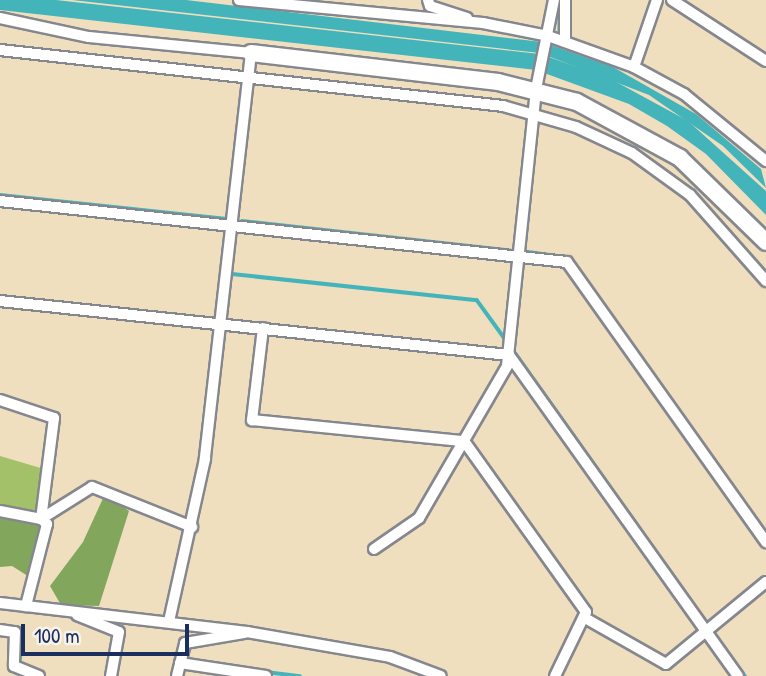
<!DOCTYPE html>
<style>
body{margin:0}
#map{position:relative;width:766px;height:676px;overflow:hidden;background:#efdfbf;font-family:"Patrick Hand",sans-serif}
div>[style]{position:absolute}
.green>*{inset:0;background:#a3c168}
.forest>*{inset:0;background:#82a75c}
.water>*{inset:0;background:#44b4bb}
.stream>*{height:3.5px;margin:-1.75px;padding:0 1.75px;transform-origin:1.75px;border-radius:1.75px;background:#44b4bb}
.roads{filter:drop-shadow(2px 0 #85878e) drop-shadow(-2px 0 #85878e) drop-shadow(0 2px #85878e) drop-shadow(0 -2px #85878e)}
.street>*{height:10px;margin:-5px;padding:0 5px;transform-origin:5px;border-radius:5px;background:#fff}
.secondary>*{height:16px;margin:-8px;padding:0 8px;transform-origin:8px;border-radius:8px;background:#fff}
span{translate:-50% -50%;white-space:nowrap;text-align:center;line-height:1.15;-webkit-text-stroke:6px #f7f3e8;paint-order:stroke}
.scale{position:absolute;left:21px;top:624px;width:168px;height:32px;box-sizing:border-box;border:4px solid #1b2f5e;border-top:0;padding-left:9px;font-size:21px;line-height:24px;white-space:nowrap;color:#1b2f5e;-webkit-text-stroke:5px #f7f3e8;paint-order:stroke}
</style>
<div id="map">
<div class="green">
<i style="clip-path:polygon(0 456px,44px 469px,39px 515px,0 508px)"></i>
</div>
<div class="forest">
<i style="clip-path:polygon(105px 494px,129px 511px,99px 606px,61px 605px,50px 586px,83px 542px)"></i>
<i style="clip-path:polygon(0 513px,44px 526px,31px 578px,12px 566px,0 567px)"></i>
</div>
<div class="water">
<i style="clip-path:polygon(0 0,56px 0,540px 54px,609px 78px,688px 121px,766px 191px,766px 215px,706px 154px,667px 126px,629px 104px,536px 70px,0 10px)"></i>
<i style="clip-path:polygon(72px 0,186px 0,542px 42px,613px 67px,696px 114px,761px 169px,766px 188px,723px 146px,649px 95px,540px 53px)"></i>
</div>
<div class="stream">
<i style="left:560px;top:0;width:30px;rotate:90deg"></i>
<i style="left:0;top:195px;width:228px;rotate:6deg"></i>
<i style="left:242px;top:221px;width:273px;rotate:6.3deg"></i>
<i style="left:528px;top:252px;width:29px;rotate:8deg"></i>
<i style="left:232px;top:274px;width:246px;rotate:6.1deg"></i>
<i style="left:477px;top:300px;width:49px;rotate:54.1deg"></i>
<i style="left:516px;top:354px;width:330px;rotate:54.6deg"></i>
<i style="left:16px;top:628px;width:7px;rotate:8deg"></i>
<i style="left:23px;top:629px;width:34px;rotate:95deg"></i>
<i style="left:712px;top:631px;width:56px;rotate:53.7deg"></i>
<i style="left:266px;top:672px;width:34px;rotate:7deg"></i>
</div>
<div class="roads">
<div class="street">
<i style="left:239px;top:0;width:245px;rotate:5.4deg"></i>
<i style="left:483px;top:23px;width:66px;rotate:11.3deg"></i>
<i style="left:548px;top:36px;width:91px;rotate:19.8deg"></i>
<i style="left:634px;top:67px;width:57px;rotate:28.4deg"></i>
<i style="left:684px;top:94px;width:106px;rotate:39.3deg"></i>
<i style="left:428px;top:0;width:6px;rotate:72deg"></i>
<i style="left:430px;top:6px;width:39px;rotate:18deg"></i>
<i style="left:565px;top:0;width:42px;rotate:90deg"></i>
<i style="left:672px;top:0;width:112px;rotate:33deg"></i>
<i style="left:0;top:18px;width:91px;rotate:12.1deg"></i>
<i style="left:89px;top:37px;width:163px;rotate:5.6deg"></i>
<i style="left:251px;top:53px;width:409px;rotate:96.5deg"></i>
<i style="left:205px;top:459px;width:166px;rotate:102.5deg"></i>
<i style="left:0;top:50px;width:506px;rotate:6.35deg"></i>
<i style="left:503px;top:106px;width:76px;rotate:16deg"></i>
<i style="left:576px;top:127px;width:62px;rotate:24.9deg"></i>
<i style="left:632px;top:153px;width:72px;rotate:35.9deg"></i>
<i style="left:690px;top:195px;width:115px;rotate:48.5deg"></i>
<i style="left:634px;top:67px;width:71px;rotate:-71.1deg"></i>
<i style="left:0;top:201px;width:570px;rotate:6.14deg"></i>
<i style="left:567px;top:262px;width:344px;rotate:54.6deg"></i>
<i style="left:0;top:301px;width:512px;rotate:6.06deg"></i>
<i style="left:509px;top:355px;width:394px;rotate:54.5deg"></i>
<i style="left:263px;top:328px;width:93px;rotate:96.8deg"></i>
<i style="left:252px;top:420px;width:213px;rotate:5.7deg"></i>
<i style="left:464px;top:441px;width:210px;rotate:54.5deg"></i>
<i style="left:586px;top:612px;width:71px;rotate:115.8deg"></i>
<i style="left:0;top:400px;width:57px;rotate:18.4deg"></i>
<i style="left:54px;top:418px;width:102px;rotate:97.3deg"></i>
<i style="left:41px;top:519px;width:8px;rotate:40deg"></i>
<i style="left:47px;top:524px;width:85px;rotate:104.4deg"></i>
<i style="left:0;top:511px;width:42px;rotate:11deg"></i>
<i style="left:41px;top:519px;width:60px;rotate:-32.1deg"></i>
<i style="left:92px;top:487px;width:108px;rotate:21.8deg"></i>
<i style="left:374px;top:549px;width:55px;rotate:-34.6deg"></i>
<i style="left:419px;top:518px;width:176px;rotate:-59.9deg"></i>
<i style="left:507px;top:366px;width:279px;rotate:-84deg"></i>
<i style="left:536px;top:89px;width:91px;rotate:-78.6deg"></i>
<i style="left:0;top:603px;width:249px;rotate:6.7deg"></i>
<i style="left:247px;top:632px;width:145px;rotate:9.9deg"></i>
<i style="left:390px;top:657px;width:54px;rotate:20.4deg"></i>
<i style="left:77px;top:615px;width:45px;rotate:22deg"></i>
<i style="left:119px;top:632px;width:45px;rotate:100.3deg"></i>
<i style="left:585px;top:618px;width:93px;rotate:29.6deg"></i>
<i style="left:666px;top:664px;width:129px;rotate:-39.4deg"></i>
<i style="left:0;top:630px;width:15px;rotate:8deg"></i>
<i style="left:15px;top:632px;width:34px;rotate:92deg"></i>
<i style="left:14px;top:666px;width:27px;rotate:22deg"></i>
<i style="left:180px;top:663px;width:87px;rotate:8.6deg"></i>
<i style="left:177px;top:676px;width:34px;rotate:-76deg"></i>
<i style="left:185px;top:643px;width:61px;rotate:-9.5deg"></i>
</div>
<div class="secondary">
<i style="left:251px;top:53px;width:249px;rotate:6.7deg"></i>
<i style="left:498px;top:82px;width:81px;rotate:14.2deg"></i>
<i style="left:577px;top:102px;width:117px;rotate:28.5deg"></i>
<i style="left:680px;top:158px;width:120px;rotate:44.3deg"></i>
</div>
</div>
<div class="scale">100 m</div>
</div>
